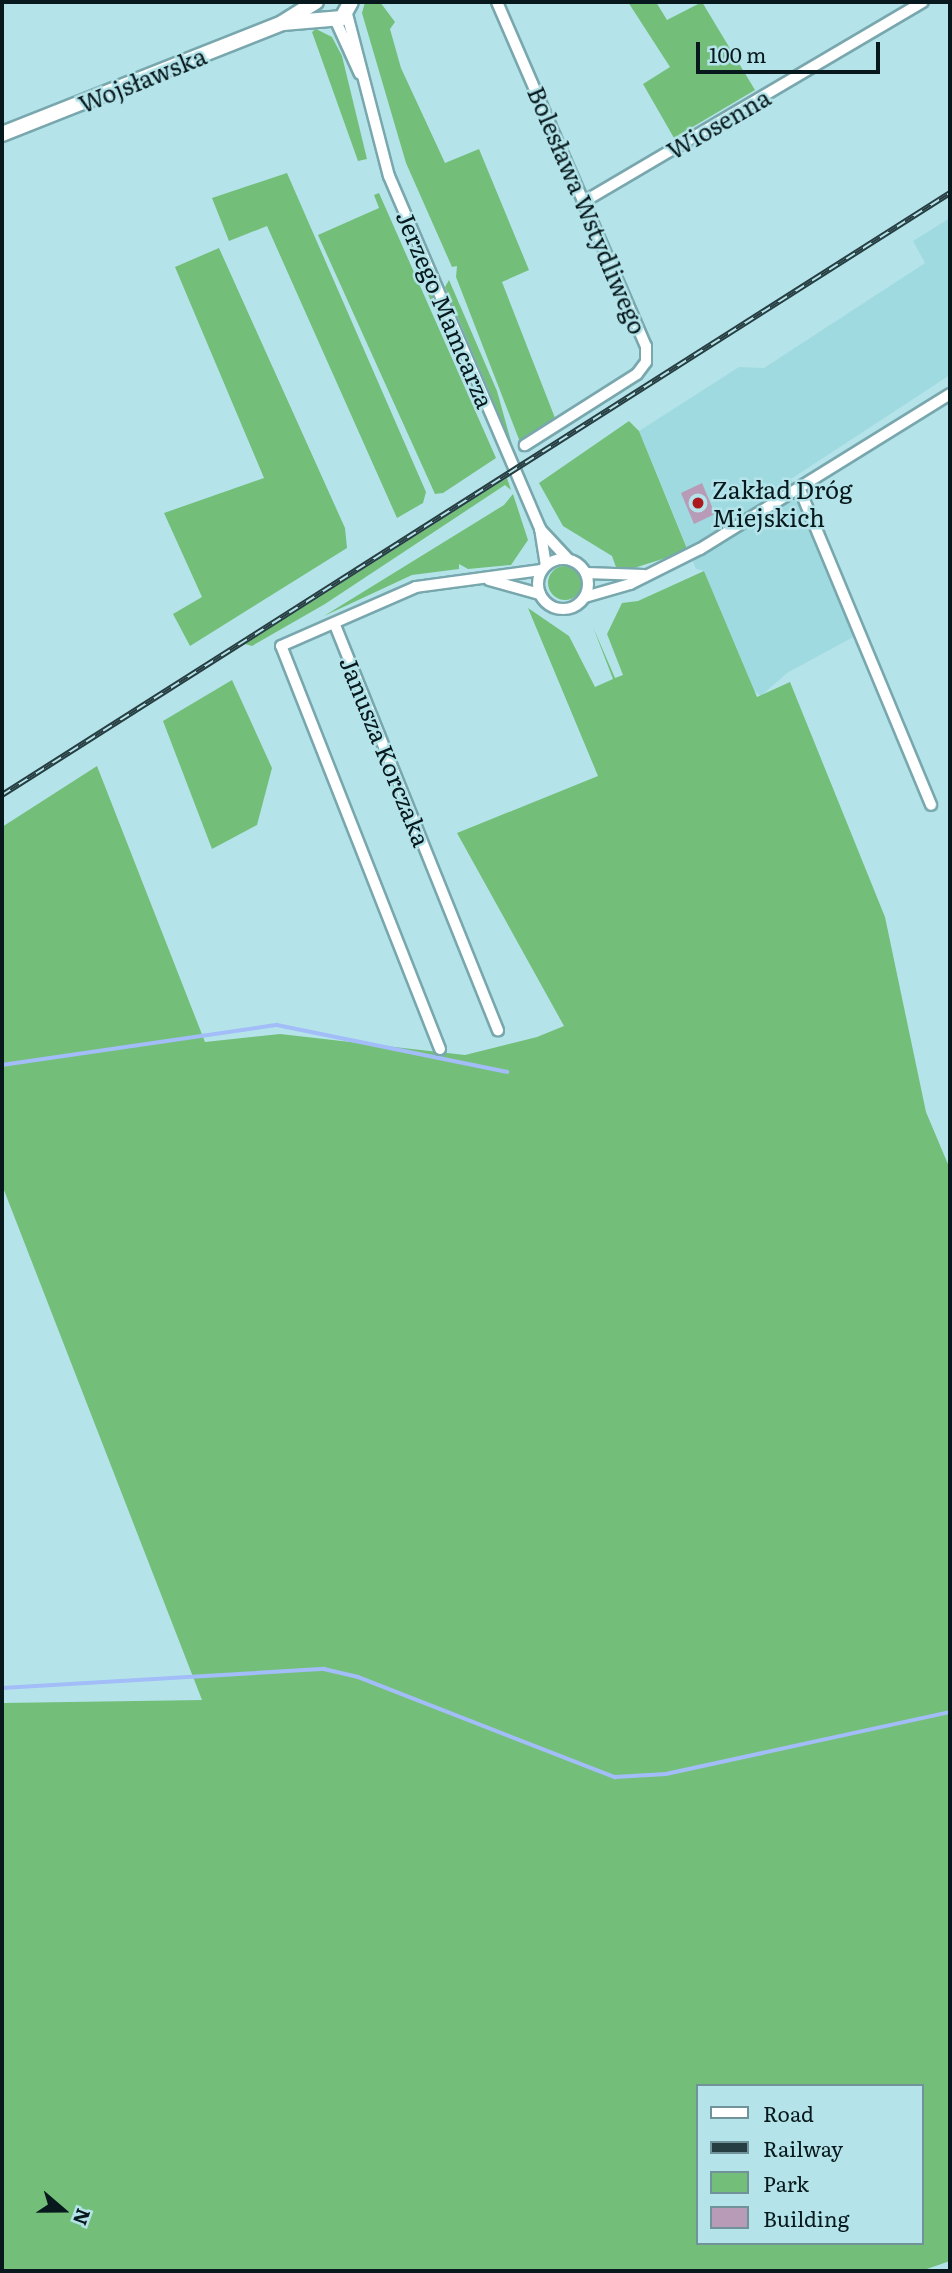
<!DOCTYPE html>
<meta charset="utf-8">
<style>
body{margin:0}
#map{position:relative;width:952px;height:2273px;overflow:hidden;background:#b4e4ea;font-family:Literata,serif}
div>[style]{position:absolute}
.built>*{inset:0;background:#a0dae1}
.green>*{inset:0;background:#73bf79}
.round{border-radius:50%}
.stream>*{height:3.5px;margin:-1.75px;padding:0 1.75px;transform-origin:1.75px;border-radius:1.75px;background:#a2bdf8}
.building>*{inset:0;background:#b79bb7}
.roads{filter:drop-shadow(2px 0 #78a7ad) drop-shadow(-2px 0 #78a7ad) drop-shadow(0 2px #78a7ad) drop-shadow(0 -2px #78a7ad)}
.street>*{height:10px;margin:-5px;padding:0 5px;transform-origin:5px;border-radius:5px;background:#fff}
.street>.ring{margin:-5px;padding:0;box-sizing:content-box;background:none;border:10px solid #fff;border-radius:50%}
.secondary>*{height:14px;margin:-7px;padding:0 7px;transform-origin:7px;border-radius:7px;background:#fff}
.rail>*{height:6px;margin-top:-3px;transform-origin:0;background:repeating-linear-gradient(90deg,#b4e4ea 0 10px,#263d41 0 20px);box-sizing:border-box;border-block:2px solid #263d41}
.dots>*{width:19px;height:19px;translate:-50% -50%;box-sizing:border-box;border:4px solid #b4e4ea;border-radius:50%}
span{translate:-50% -50%;white-space:nowrap;text-align:center;line-height:1.15;-webkit-text-stroke:5px #b4e4ea;paint-order:stroke}
.street-label{font-size:24px;color:#07191c}
.poi-label{font-size:24px;color:#07191c}
.left{translate:0 -50%;text-align:left}
.frame{position:absolute;inset:0;border:4px solid #07191c;pointer-events:none}
.legend{position:absolute;left:696px;top:2084px;width:228px;height:161px;box-sizing:border-box;background:#b4e4ea;border:2px solid #6f9398;margin:0;padding:9px 12px;list-style:none;font-size:21px;color:#07191c}
.legend li{display:flex;align-items:center;gap:14px;height:35px}
.legend b{width:35px;border:2px solid #6f9398}
.north{position:absolute;left:28px;top:2175px;width:70px;height:70px;-webkit-text-stroke:5px #b4e4ea;paint-order:stroke;rotate:110deg;font-size:19px;font-weight:700;line-height:28px;text-align:center;color:#07191c}
.north::after{content:'';display:block;margin:auto;width:24px;height:32px;background:#07191c;clip-path:polygon(50% 0,100% 100%,50% 72%,0 100%)}
.scale{position:absolute;left:696px;top:42px;width:184px;height:32px;box-sizing:border-box;border:4px solid #07191c;border-top:0;padding-left:9px;font-size:21px;line-height:24px;white-space:nowrap;color:#07191c;-webkit-text-stroke:5px #b4e4ea;paint-order:stroke}
</style>
<div id="map">
<div class="built">
<i style="clip-path:polygon(950px 218px,950px 375px,791px 479px,857px 635px,787px 673px,761px 696px,754px 691px,704px 571px,696px 569px,639px 431px,739px 367px,764px 368px,925px 263px,913px 241px)"></i>
</div>
<div class="green">
<i style="clip-path:polygon(365px 2px,380px 2px,395px 22px,390px 29px,401px 68px,445px 163px,479px 149px,529px 270px,502px 282px,555px 418px,520px 442px,456px 277px,457px 266px,452px 267px,406px 163px,362px 13px)"></i>
<i style="clip-path:polygon(628px 2px,656px 2px,667px 20px,702px 2px,755px 90px,674px 138px,643px 84px,670px 67px)"></i>
<i style="clip-path:polygon(316px 29px,332px 37px,342px 56px,367px 159px,358px 161px,312px 32px)"></i>
<i style="clip-path:polygon(287px 173px,426px 492px,423px 503px,397px 518px,267px 226px,229px 241px,212px 198px)"></i>
<i style="clip-path:polygon(379px 193px,496px 458px,443px 493px,435px 494px,318px 235px,379px 208px,374px 195px)"></i>
<i style="clip-path:polygon(219px 248px,345px 528px,347px 548px,190px 646px,173px 614px,202px 597px,164px 513px,264px 478px,175px 267px)"></i>
<i style="clip-path:polygon(420px 262px,462px 360px,460px 366px,414px 263px)"></i>
<i style="clip-path:polygon(449px 280px,497px 391px,512px 445px,445px 287px)"></i>
<i style="clip-path:polygon(629px 421px,639px 431px,688px 551px,618px 573px,612px 556px,563px 526px,539px 483px)"></i>
<i style="clip-path:polygon(507px 478px,511px 490px,505px 485px,325px 604px,252px 646px,245px 644px)"></i>
<i style="clip-path:polygon(513px 494px,528px 540px,511px 565px,468px 569px,459px 564px,459px 569px,412px 575px,324px 616px,504px 505px)"></i>
<i class="round" style="left:548px;top:566px;width:34px;height:34px"></i>
<i style="clip-path:polygon(evenodd,704px 571px,757px 697px,790px 682px,885px 917px,926px 1112px,950px 1169px,950px 2261px,921px 2271px,2px 2271px,2px 1703px,202px 1700px,2px 1185px,2px 827px,97px 766px,205px 1042px,280px 1034px,465px 1055px,537px 1037px,564px 1026px,457px 833px,598px 776px,528px 608px,569px 636px,595px 687px,613px 679px,593px 627px,615px 678px,623px 675px,607px 634px,622px 603px,638px 601px,704px 571px,698px 2086px,922px 2086px,922px 2243px,698px 2243px,698px 2086px)"></i>
<i style="clip-path:polygon(232px 680px,272px 768px,257px 825px,212px 849px,163px 721px)"></i>
</div>
<div class="stream">
<i style="left:2px;top:1065px;width:278px;rotate:-8.3deg"></i>
<i style="left:277px;top:1025px;width:235px;rotate:11.5deg"></i>
<i style="left:2px;top:1688px;width:323px;rotate:-3.4deg"></i>
<i style="left:324px;top:1669px;width:35px;rotate:13deg"></i>
<i style="left:358px;top:1677px;width:276px;rotate:21.3deg"></i>
<i style="left:615px;top:1777px;width:51px;rotate:-3.4deg"></i>
<i style="left:666px;top:1774px;width:291px;rotate:-12.3deg"></i>
</div>
<div class="building">
<i style="clip-path:polygon(702px 483px,715px 514px,694px 524px,681px 493px)"></i>
</div>
<div class="roads">
<div class="street">
<i style="left:497px;top:2px;width:375px;rotate:66.6deg"></i>
<i style="left:646px;top:346px;width:16px;rotate:90deg"></i>
<i style="left:646px;top:362px;width:15px;rotate:127deg"></i>
<i style="left:637px;top:374px;width:133px;rotate:147.6deg"></i>
<i style="left:347px;top:14px;width:167px;rotate:75.5deg"></i>
<i style="left:389px;top:176px;width:383px;rotate:66.8deg"></i>
<i style="left:540px;top:528px;width:38px;rotate:81deg"></i>
<i style="left:335px;top:19px;width:60px;rotate:65.6deg"></i>
<i style="left:585px;top:201px;width:392px;rotate:-30.5deg"></i>
<i style="left:800px;top:490px;width:341px;rotate:67.4deg"></i>
<i style="left:540px;top:529px;width:41px;rotate:47deg"></i>
<i class="ring" style="left:538px;top:559px;width:40px;height:40px"></i>
<i style="left:586px;top:573px;width:58px;rotate:2deg"></i>
<i style="left:489px;top:580px;width:53px;rotate:15.4deg"></i>
<i style="left:585px;top:597px;width:47px;rotate:-16.1deg"></i>
<i style="left:630px;top:584px;width:78px;rotate:-26.6deg"></i>
<i style="left:700px;top:549px;width:294px;rotate:-31.8deg"></i>
<i style="left:335px;top:625px;width:437px;rotate:68.1deg"></i>
<i style="left:440px;top:1049px;width:433px;rotate:-111.5deg"></i>
<i style="left:281px;top:646px;width:147px;rotate:-23.6deg"></i>
<i style="left:416px;top:587px;width:127px;rotate:-7.7deg"></i>
</div>
<div class="secondary">
<i style="left:283px;top:23px;width:59px;rotate:-4.8deg"></i>
<i style="left:342px;top:18px;width:18px;rotate:-61deg"></i>
<i style="left:2px;top:134px;width:301px;rotate:-21.6deg"></i>
<i style="left:282px;top:23px;width:40px;rotate:-32deg"></i>
</div>
</div>
<div class="rail">
<i style="left:2px;top:795px;width:1123px;rotate:-32.42deg"></i>
</div>
<div class="dots">
<i style="left:698px;top:503px;background:#ac191f"></i>
</div>
<div class="street-label">
<span style="left:142px;top:79px;rotate:-22deg">Wojsławska</span>
<span style="left:718px;top:123px;rotate:-30deg">Wiosenna</span>
<span style="left:588px;top:210px;rotate:67deg">Bolesława Wstydliwego</span>
<span style="left:446px;top:309px;rotate:67deg">Jerzego Mamcarza</span>
<span style="left:386px;top:751px;rotate:68deg">Janusza Korczaka</span>
</div>
<div class="poi-label">
<span class="left" style="left:712px;top:503px">Zakład Dróg<br>Miejskich</span>
</div>
<div class="frame"></div>
<ul class="legend">
<li><b style="height:9px;background:#fff"></b>Road</li>
<li><b style="height:9px;background:#263d41"></b>Railway</li>
<li><b style="height:19px;background:#73bf79"></b>Park</li>
<li><b style="height:19px;background:#b79bb7"></b>Building</li>
</ul>
<div class="north">N</div>
<div class="scale">100 m</div>
</div>
